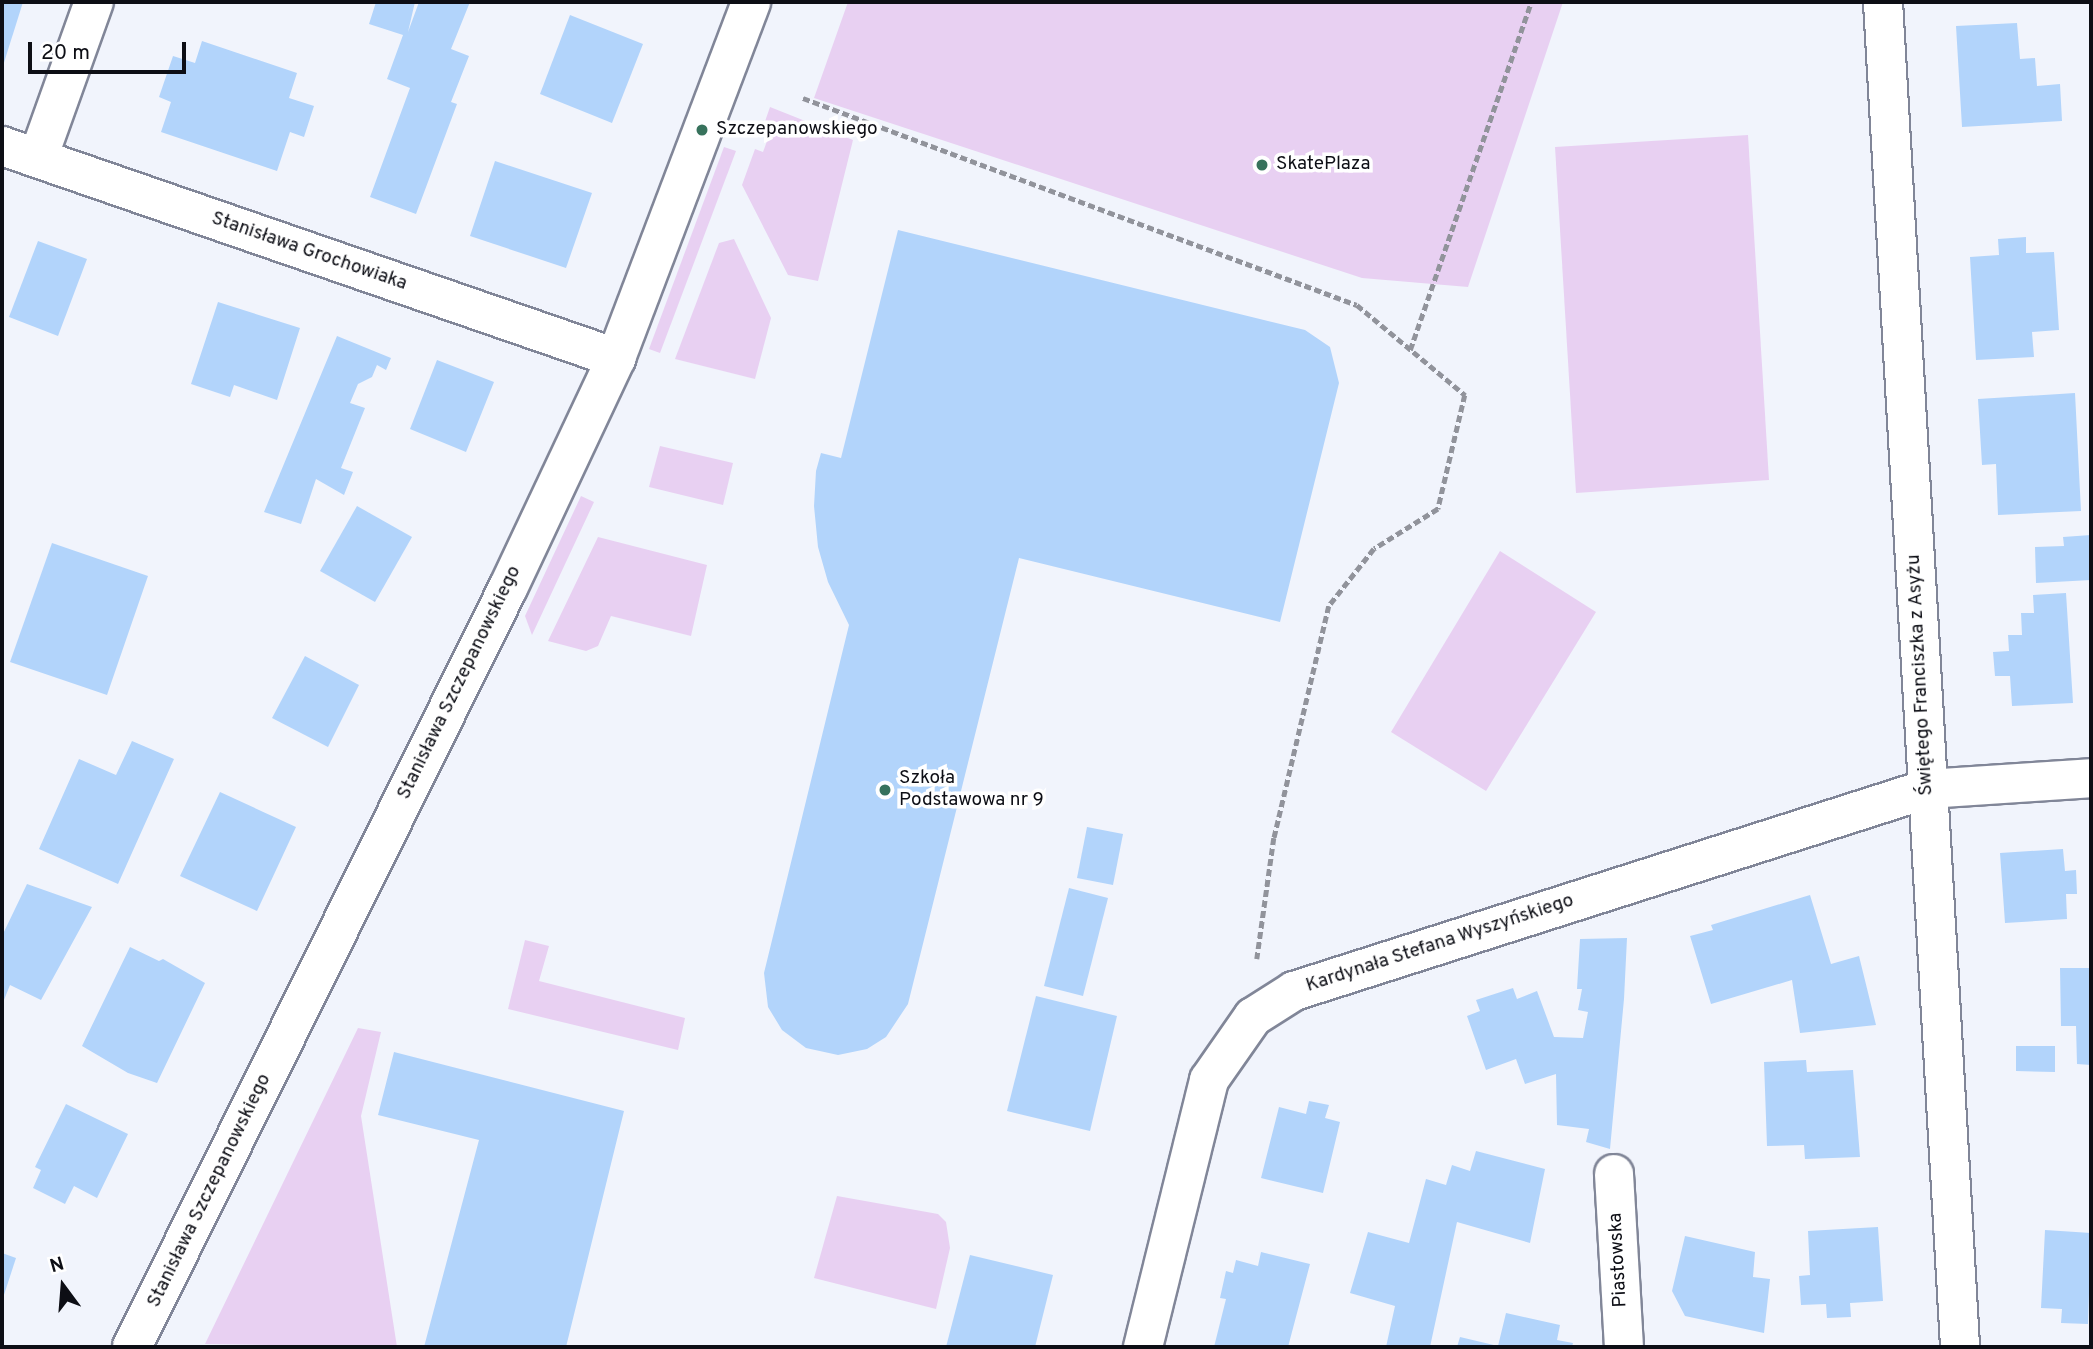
<!DOCTYPE html>
<meta charset="utf-8">
<style>
body{margin:0}
#map{position:relative;width:2093px;height:1349px;overflow:hidden;background:#f1f4fc;font-family:Overpass,sans-serif}
div>[style]{position:absolute}
.green>*{inset:0;background:#e8d0f2}
.building>*{inset:0;background:#b2d4fb}
.path>*{height:4.5px;margin-top:-2.25px;transform-origin:0;background:repeating-linear-gradient(90deg,#91939b 0 7px,transparent 0 10.5px)}
.roads{filter:drop-shadow(2px 0 #818698) drop-shadow(-2px 0 #818698) drop-shadow(0 2px #818698) drop-shadow(0 -2px #818698)}
.minor>*{height:38px;margin:-19px;padding:0 19px;transform-origin:19px;border-radius:19px;background:#fff}
.dots>*{width:19px;height:19px;translate:-50% -50%;box-sizing:border-box;border:4px solid #fff;border-radius:50%}
span{translate:-50% -50%;white-space:nowrap;text-align:center;line-height:1.15;-webkit-text-stroke:7px #fff;paint-order:stroke}
.poi-label{font-size:19px;color:#0d0e15}
.left{translate:0 -50%;text-align:left}
.street-label{font-size:19px;color:#0d0e15}
.frame{position:absolute;inset:0;border:4px solid #0d0e15;pointer-events:none}
.north{position:absolute;left:28px;top:1251px;width:70px;height:70px;-webkit-text-stroke:5px #fff;paint-order:stroke;rotate:344deg;font-size:19px;font-weight:700;line-height:28px;text-align:center;color:#0d0e15}
.north::after{content:'';display:block;margin:auto;width:24px;height:32px;background:#0d0e15;clip-path:polygon(50% 0,100% 100%,50% 72%,0 100%)}
.scale{position:absolute;left:28px;top:42px;width:158px;height:32px;box-sizing:border-box;border:4px solid #0d0e15;border-top:0;padding-left:9px;font-size:21px;line-height:24px;white-space:nowrap;color:#0d0e15;-webkit-text-stroke:5px #fff;paint-order:stroke}
</style>
<div id="map">
<div class="green">
<i style="clip-path:polygon(848px 2px,1563px 2px,1468px 287px,1362px 278px,814px 98px)"></i>
<i style="clip-path:polygon(770px 107px,853px 140px,818px 281px,788px 275px,742px 185px,755px 149px,763px 152px,770px 133px,762px 130px)"></i>
<i style="clip-path:polygon(1748px 135px,1769px 480px,1576px 493px,1555px 147px)"></i>
<i style="clip-path:polygon(724px 147px,736px 151px,660px 353px,649px 349px)"></i>
<i style="clip-path:polygon(734px 239px,771px 318px,755px 379px,675px 359px,719px 243px)"></i>
<i style="clip-path:polygon(660px 446px,733px 463px,723px 505px,649px 487px)"></i>
<i style="clip-path:polygon(581px 496px,594px 502px,532px 635px,525px 616px)"></i>
<i style="clip-path:polygon(598px 537px,707px 565px,691px 636px,611px 616px,598px 646px,586px 651px,548px 641px)"></i>
<i style="clip-path:polygon(1500px 551px,1596px 612px,1486px 791px,1391px 732px)"></i>
<i style="clip-path:polygon(525px 940px,549px 946px,539px 981px,685px 1018px,678px 1050px,508px 1009px)"></i>
<i style="clip-path:polygon(358px 1028px,381px 1032px,361px 1116px,397px 1347px,205px 1344px)"></i>
<i style="clip-path:polygon(837px 1196px,938px 1214px,946px 1222px,950px 1248px,936px 1309px,814px 1278px)"></i>
</div>
<div class="building">
<i style="clip-path:polygon(2px 2px,23px 2px,2px 69px)"></i>
<i style="clip-path:polygon(376px 2px,415px 2px,408px 32px,419px 2px,470px 2px,451px 49px,469px 56px,451px 102px,457px 104px,416px 214px,370px 197px,410px 88px,387px 79px,403px 35px,369px 24px)"></i>
<i style="clip-path:polygon(570px 15px,643px 44px,612px 123px,540px 94px)"></i>
<i style="clip-path:polygon(2017px 23px,2020px 59px,2035px 58px,2037px 86px,2060px 84px,2062px 121px,1962px 127px,1956px 26px)"></i>
<i style="clip-path:polygon(202px 41px,297px 73px,289px 98px,314px 106px,304px 137px,290px 132px,277px 171px,161px 132px,171px 102px,159px 97px,173px 56px,195px 63px)"></i>
<i style="clip-path:polygon(495px 161px,592px 193px,566px 268px,470px 236px)"></i>
<i style="clip-path:polygon(898px 230px,1305px 330px,1330px 347px,1339px 383px,1280px 622px,1019px 558px,908px 1004px,886px 1037px,867px 1049px,838px 1055px,806px 1048px,782px 1030px,768px 1007px,764px 973px,849px 625px,828px 582px,818px 547px,814px 506px,816px 471px,821px 453px,841px 458px)"></i>
<i style="clip-path:polygon(2026px 237px,2026px 253px,2054px 252px,2059px 330px,2032px 332px,2034px 357px,1976px 360px,1970px 257px,1999px 255px,1998px 239px)"></i>
<i style="clip-path:polygon(38px 241px,87px 259px,58px 336px,9px 317px)"></i>
<i style="clip-path:polygon(218px 302px,300px 328px,277px 400px,234px 385px,230px 397px,191px 384px)"></i>
<i style="clip-path:polygon(337px 336px,391px 358px,386px 370px,377px 365px,372px 377px,358px 384px,350px 403px,365px 408px,341px 468px,353px 472px,344px 495px,316px 479px,301px 524px,264px 512px)"></i>
<i style="clip-path:polygon(437px 360px,494px 382px,466px 452px,410px 429px)"></i>
<i style="clip-path:polygon(2075px 393px,2081px 511px,1998px 515px,1996px 464px,1982px 465px,1978px 399px)"></i>
<i style="clip-path:polygon(357px 506px,412px 537px,375px 602px,320px 571px)"></i>
<i style="clip-path:polygon(2091px 535px,2091px 580px,2036px 583px,2035px 547px,2064px 546px,2063px 537px)"></i>
<i style="clip-path:polygon(52px 543px,148px 576px,107px 695px,10px 662px)"></i>
<i style="clip-path:polygon(2066px 593px,2073px 703px,2012px 706px,2010px 676px,1995px 676px,1993px 652px,2009px 651px,2008px 635px,2022px 635px,2021px 613px,2034px 613px,2033px 595px)"></i>
<i style="clip-path:polygon(305px 656px,359px 685px,328px 747px,272px 718px)"></i>
<i style="clip-path:polygon(132px 741px,174px 759px,118px 884px,39px 849px,79px 759px,116px 775px)"></i>
<i style="clip-path:polygon(220px 792px,296px 827px,257px 911px,180px 876px)"></i>
<i style="clip-path:polygon(1087px 827px,1123px 834px,1113px 885px,1077px 878px)"></i>
<i style="clip-path:polygon(2063px 849px,2065px 871px,2076px 870px,2077px 894px,2066px 894px,2067px 919px,2005px 923px,2000px 853px)"></i>
<i style="clip-path:polygon(27px 884px,92px 907px,41px 1000px,10px 985px,2px 1005px,2px 936px)"></i>
<i style="clip-path:polygon(1069px 888px,1108px 898px,1083px 996px,1044px 986px)"></i>
<i style="clip-path:polygon(1810px 895px,1831px 964px,1859px 956px,1876px 1025px,1800px 1033px,1792px 980px,1711px 1004px,1690px 936px,1713px 930px,1711px 925px)"></i>
<i style="clip-path:polygon(1627px 938px,1624px 999px,1610px 1149px,1586px 1142px,1589px 1129px,1557px 1125px,1556px 1074px,1525px 1084px,1516px 1059px,1486px 1070px,1467px 1016px,1480px 1011px,1476px 1000px,1513px 988px,1517px 999px,1537px 991px,1554px 1037px,1583px 1038px,1588px 1012px,1578px 1010px,1582px 989px,1577px 989px,1580px 939px)"></i>
<i style="clip-path:polygon(130px 947px,159px 961px,163px 959px,205px 983px,157px 1083px,128px 1073px,82px 1046px)"></i>
<i style="clip-path:polygon(2060px 968px,2091px 968px,2091px 1065px,2077px 1064px,2076px 1026px,2061px 1026px)"></i>
<i style="clip-path:polygon(1036px 996px,1117px 1016px,1090px 1131px,1007px 1111px)"></i>
<i style="clip-path:polygon(2016px 1046px,2055px 1046px,2055px 1072px,2016px 1071px)"></i>
<i style="clip-path:polygon(394px 1052px,624px 1111px,566px 1347px,424px 1347px,479px 1140px,378px 1115px)"></i>
<i style="clip-path:polygon(1806px 1060px,1807px 1072px,1853px 1070px,1860px 1157px,1805px 1159px,1804px 1145px,1767px 1146px,1764px 1062px)"></i>
<i style="clip-path:polygon(1309px 1101px,1329px 1105px,1325px 1118px,1340px 1122px,1323px 1193px,1261px 1178px,1279px 1107px,1306px 1114px)"></i>
<i style="clip-path:polygon(66px 1104px,128px 1134px,97px 1198px,74px 1186px,65px 1204px,33px 1188px,41px 1170px,35px 1167px)"></i>
<i style="clip-path:polygon(1476px 1151px,1545px 1169px,1530px 1243px,1457px 1222px,1430px 1347px,1386px 1347px,1395px 1306px,1350px 1293px,1368px 1232px,1409px 1243px,1426px 1179px,1446px 1185px,1452px 1165px,1470px 1171px)"></i>
<i style="clip-path:polygon(1878px 1227px,1883px 1301px,1850px 1303px,1851px 1317px,1827px 1318px,1826px 1304px,1801px 1305px,1799px 1276px,1810px 1275px,1808px 1231px)"></i>
<i style="clip-path:polygon(2045px 1230px,2091px 1233px,2088px 1324px,2061px 1323px,2062px 1309px,2041px 1308px)"></i>
<i style="clip-path:polygon(1685px 1236px,1755px 1252px,1753px 1277px,1770px 1279px,1764px 1333px,1685px 1316px,1672px 1291px)"></i>
<i style="clip-path:polygon(1261px 1252px,1310px 1264px,1288px 1347px,1214px 1347px,1226px 1299px,1220px 1298px,1226px 1271px,1233px 1273px,1236px 1260px,1258px 1266px)"></i>
<i style="clip-path:polygon(2px 1253px,16px 1258px,2px 1301px)"></i>
<i style="clip-path:polygon(970px 1255px,1053px 1275px,1035px 1347px,946px 1347px)"></i>
<i style="clip-path:polygon(1506px 1313px,1560px 1325px,1557px 1340px,1573px 1343px,1572px 1347px,1457px 1347px,1460px 1337px,1498px 1346px)"></i>
</div>
<div class="path">
<i style="left:803px;top:98px;width:591px;rotate:20.49deg"></i>
<i style="left:1357px;top:305px;width:141px;rotate:39.8deg"></i>
<i style="left:1465px;top:395px;width:117px;rotate:103.3deg"></i>
<i style="left:1438px;top:509px;width:75px;rotate:148deg"></i>
<i style="left:1374px;top:549px;width:73px;rotate:128.3deg"></i>
<i style="left:1329px;top:606px;width:238px;rotate:103.3deg"></i>
<i style="left:1274px;top:838px;width:122px;rotate:98deg"></i>
<i style="left:1410px;top:350px;width:368px;rotate:-70.8deg"></i>
</div>
<div class="roads">
<div class="minor">
<i style="left:1883px;top:2px;width:1347px;rotate:86.72deg"></i>
<i style="left:2px;top:146px;width:650px;rotate:19.05deg"></i>
<i style="left:38px;top:158px;width:166px;rotate:-70.3deg"></i>
<i style="left:1614px;top:1174px;width:173px;rotate:86.7deg"></i>
<i style="left:132px;top:1347px;width:847px;rotate:-63.65deg"></i>
<i style="left:508px;top:588px;width:254px;rotate:-64.8deg"></i>
<i style="left:616px;top:358px;width:381px;rotate:-69.2deg"></i>
<i style="left:1143px;top:1347px;width:275px;rotate:-76.1deg"></i>
<i style="left:1209px;top:1080px;width:77px;rotate:-55.1deg"></i>
<i style="left:1253px;top:1017px;width:49px;rotate:-32.4deg"></i>
<i style="left:1294px;top:991px;width:664px;rotate:-17.7deg"></i>
<i style="left:1927px;top:789px;width:164px;rotate:-3.8deg"></i>
</div>
</div>
<div class="dots">
<i style="left:702px;top:130px;background:#37725c"></i>
<i style="left:1262px;top:165px;background:#37725c"></i>
<i style="left:885px;top:790px;background:#37725c"></i>
</div>
<div class="poi-label">
<span class="left" style="left:716px;top:130px">Szczepanowskiego</span>
<span class="left" style="left:1276px;top:165px">SkatePlaza</span>
<span class="left" style="left:899px;top:790px">Szkoła<br>Podstawowa nr 9</span>
</div>
<div class="street-label">
<span style="left:309px;top:252px;rotate:19deg">Stanisława Grochowiaka</span>
<span style="left:1921px;top:675px;rotate:-93deg">Świętego Franciszka z Asyżu</span>
<span style="left:460px;top:683px;rotate:-64deg">Stanisława Szczepanowskiego</span>
<span style="left:1440px;top:944px;rotate:-18deg">Kardynała Stefana Wyszyńskiego</span>
<span style="left:210px;top:1191px;rotate:-64deg">Stanisława Szczepanowskiego</span>
<span style="left:1619px;top:1260px;rotate:-93deg">Piastowska</span>
</div>
<div class="frame"></div>
<div class="north">N</div>
<div class="scale">20 m</div>
</div>
